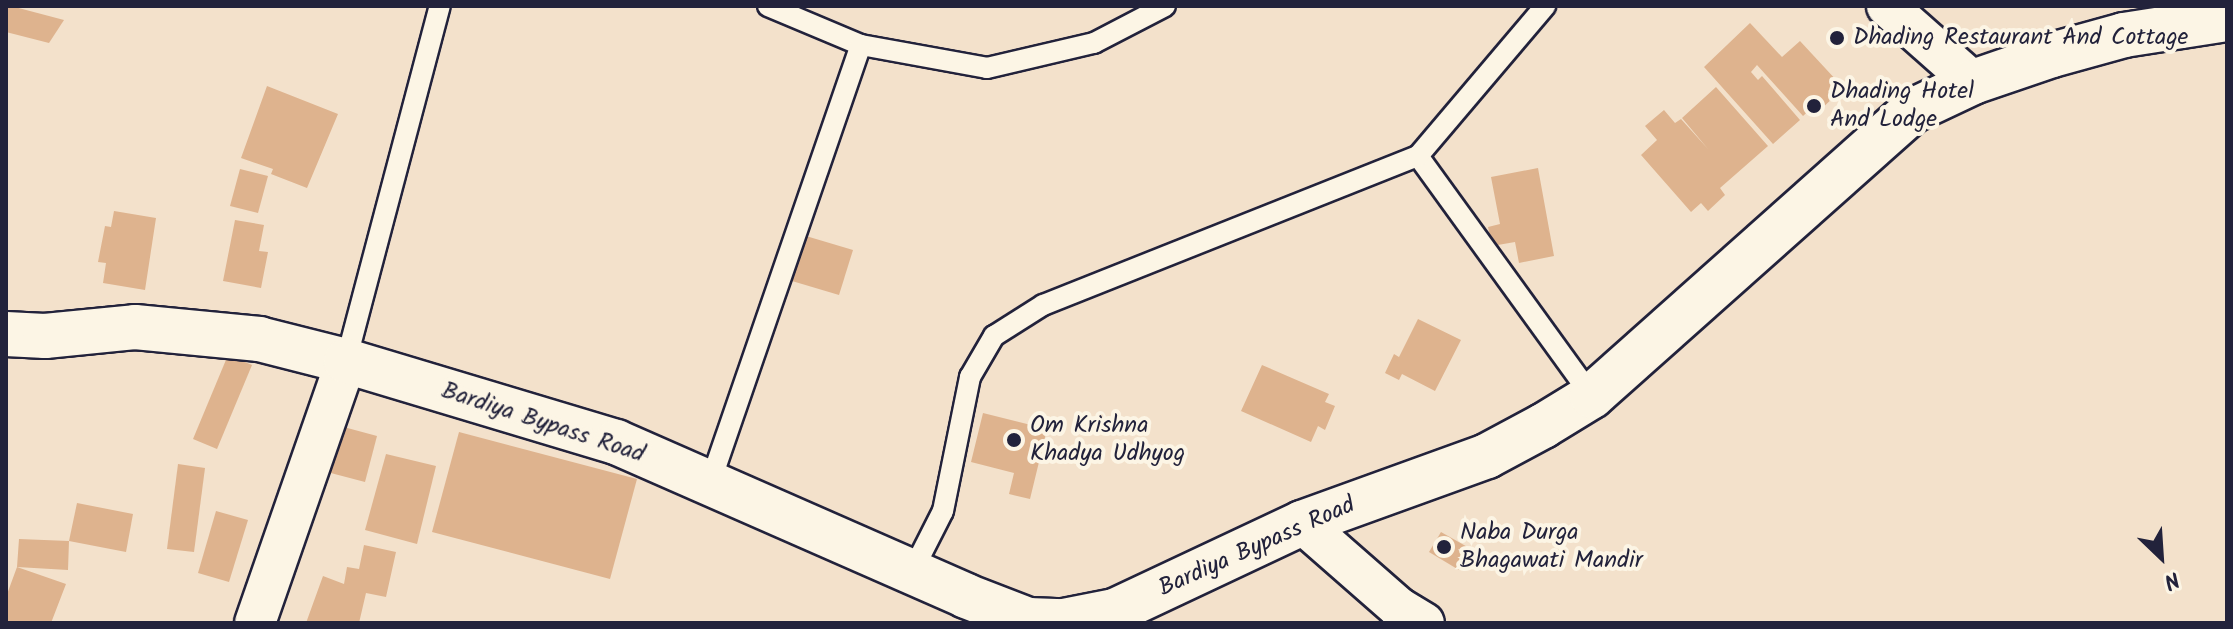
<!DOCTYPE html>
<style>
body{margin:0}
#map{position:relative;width:2233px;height:629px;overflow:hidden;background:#f3e1cb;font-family:Kalam,sans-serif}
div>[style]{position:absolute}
.building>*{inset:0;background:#deb38e}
.roads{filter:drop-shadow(2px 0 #22223b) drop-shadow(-2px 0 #22223b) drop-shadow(0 2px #22223b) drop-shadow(0 -2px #22223b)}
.service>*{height:20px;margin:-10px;padding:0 10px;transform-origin:10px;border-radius:10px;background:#fcf5e5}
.minor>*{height:40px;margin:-20px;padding:0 20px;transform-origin:20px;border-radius:20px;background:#fcf5e5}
.tertiary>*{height:44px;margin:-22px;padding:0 22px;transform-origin:22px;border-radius:22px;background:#fcf5e5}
.dots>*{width:22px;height:22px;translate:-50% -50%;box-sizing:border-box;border:4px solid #fcf5e5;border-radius:50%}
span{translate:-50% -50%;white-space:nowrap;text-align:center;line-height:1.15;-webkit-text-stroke:8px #fcf5e5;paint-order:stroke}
.poi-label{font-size:24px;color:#22223b}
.left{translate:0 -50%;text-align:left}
.street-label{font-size:24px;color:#22223b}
.frame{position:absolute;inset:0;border:8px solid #22223b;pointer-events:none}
.north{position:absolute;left:2121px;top:517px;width:80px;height:80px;-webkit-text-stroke:6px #fcf5e5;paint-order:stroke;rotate:155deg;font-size:22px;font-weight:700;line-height:32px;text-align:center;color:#22223b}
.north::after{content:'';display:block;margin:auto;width:28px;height:36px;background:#22223b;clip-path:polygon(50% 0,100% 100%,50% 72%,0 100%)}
</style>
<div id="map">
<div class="building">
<i style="clip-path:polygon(6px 6px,11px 6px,64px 20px,49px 43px,6px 32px)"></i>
<i style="clip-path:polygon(1750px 23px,1782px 57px,1800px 41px,1838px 82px,1828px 91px,1834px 97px,1819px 111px,1814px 106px,1803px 116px,1757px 65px,1751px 72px,1758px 80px,1762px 76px,1800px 120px,1773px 144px,1704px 67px)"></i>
<i style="clip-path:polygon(267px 86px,338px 114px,307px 188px,271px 174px,273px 169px,241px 158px)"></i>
<i style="clip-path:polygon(1716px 87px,1768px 146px,1720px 188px,1725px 195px,1708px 211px,1701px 203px,1691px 212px,1641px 155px,1657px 140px,1645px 126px,1664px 110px,1675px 123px,1681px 119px,1708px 149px,1682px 118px)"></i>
<i style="clip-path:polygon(1538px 168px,1554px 256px,1519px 263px,1515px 242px,1492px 246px,1488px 227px,1500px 224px,1491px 177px)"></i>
<i style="clip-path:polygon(240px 169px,268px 176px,258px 213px,230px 206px)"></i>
<i style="clip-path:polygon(114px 211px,156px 218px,145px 290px,103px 283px,106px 263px,98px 262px,105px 226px,111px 227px)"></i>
<i style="clip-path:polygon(235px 220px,264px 225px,259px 251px,268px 252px,261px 288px,223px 281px)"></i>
<i style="clip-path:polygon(806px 236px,853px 250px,839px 295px,792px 281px)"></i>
<i style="clip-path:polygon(1418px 319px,1461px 340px,1435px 391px,1402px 374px,1399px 380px,1385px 373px,1394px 354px,1399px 357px)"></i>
<i style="clip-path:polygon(228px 355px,252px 365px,217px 449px,193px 439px)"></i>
<i style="clip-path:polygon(1262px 365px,1329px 394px,1325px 402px,1335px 406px,1325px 430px,1318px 426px,1311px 442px,1241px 411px)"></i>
<i style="clip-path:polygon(983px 413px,1047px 429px,1030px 499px,1009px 494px,1014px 473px,971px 462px)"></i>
<i style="clip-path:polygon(340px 426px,377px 436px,365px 482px,327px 472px)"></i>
<i style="clip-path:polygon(459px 432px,637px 479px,610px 579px,432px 532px)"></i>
<i style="clip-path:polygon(386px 454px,436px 466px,417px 544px,365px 530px)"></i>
<i style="clip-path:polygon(178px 464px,205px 468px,194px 552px,167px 549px)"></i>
<i style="clip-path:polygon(77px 503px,133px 514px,126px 552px,69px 541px)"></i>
<i style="clip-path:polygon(216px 511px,248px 520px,229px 582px,198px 573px)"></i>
<i style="clip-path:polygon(1441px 532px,1471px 549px,1459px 570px,1429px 552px)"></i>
<i style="clip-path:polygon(19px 539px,69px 541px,68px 570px,17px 567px,66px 584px,51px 623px,6px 623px,6px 597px,17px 567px)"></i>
<i style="clip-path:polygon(364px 545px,396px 552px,386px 597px,366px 593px,359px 623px,306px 623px,323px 576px,344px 584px,347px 567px,359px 569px)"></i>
</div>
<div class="roads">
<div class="service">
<i style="left:768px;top:6px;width:101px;rotate:22.8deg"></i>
<i style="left:861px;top:45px;width:128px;rotate:10.3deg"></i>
<i style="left:987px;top:68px;width:110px;rotate:-13.2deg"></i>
<i style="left:1094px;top:43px;width:80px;rotate:-27.5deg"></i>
<i style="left:1418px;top:156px;width:296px;rotate:54.1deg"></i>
<i style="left:346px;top:361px;width:367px;rotate:-75.2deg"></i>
<i style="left:710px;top:483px;width:463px;rotate:-71deg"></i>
<i style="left:912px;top:572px;width:68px;rotate:-63.1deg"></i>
<i style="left:943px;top:511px;width:137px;rotate:-78.6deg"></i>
<i style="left:970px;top:377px;width:48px;rotate:-59.7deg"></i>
<i style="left:994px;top:336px;width:58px;rotate:-32.3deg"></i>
<i style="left:1043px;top:305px;width:404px;rotate:-21.7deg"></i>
<i style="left:1418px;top:156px;width:197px;rotate:-49.7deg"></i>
</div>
<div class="minor">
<i style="left:1887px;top:6px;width:115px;rotate:41.5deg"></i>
<i style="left:1302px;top:523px;width:129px;rotate:41.2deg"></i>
<i style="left:1399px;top:608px;width:29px;rotate:31deg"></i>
<i style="left:255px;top:623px;width:277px;rotate:-70.8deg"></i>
</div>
<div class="tertiary">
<i style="left:6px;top:334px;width:39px;rotate:3deg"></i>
<i style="left:45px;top:336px;width:90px;rotate:-5.7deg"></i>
<i style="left:135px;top:327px;width:125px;rotate:5.5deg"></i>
<i style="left:259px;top:339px;width:90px;rotate:14.2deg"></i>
<i style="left:346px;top:361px;width:282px;rotate:16.7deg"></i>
<i style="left:616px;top:442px;width:382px;rotate:23.7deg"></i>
<i style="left:966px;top:596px;width:66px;rotate:21.2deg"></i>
<i style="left:1028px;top:620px;width:35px;rotate:2deg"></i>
<i style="left:1063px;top:621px;width:53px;rotate:-10.9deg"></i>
<i style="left:1115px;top:611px;width:207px;rotate:-25.2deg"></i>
<i style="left:1302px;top:523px;width:197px;rotate:-19.9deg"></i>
<i style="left:1487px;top:456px;width:64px;rotate:-28.2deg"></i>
<i style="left:1543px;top:426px;width:57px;rotate:-31.5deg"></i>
<i style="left:1592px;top:396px;width:429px;rotate:-41.7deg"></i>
<i style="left:1912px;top:111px;width:68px;rotate:-25.4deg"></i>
<i style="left:1973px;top:82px;width:83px;rotate:-18.9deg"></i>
<i style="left:2052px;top:55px;width:75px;rotate:-15.5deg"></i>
<i style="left:2124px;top:35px;width:104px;rotate:-8.8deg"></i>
</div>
</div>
<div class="dots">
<i style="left:1837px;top:38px;background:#22223b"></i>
<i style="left:1814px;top:106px;background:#22223b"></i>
<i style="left:1014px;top:440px;background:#22223b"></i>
<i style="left:1444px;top:547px;background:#22223b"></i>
</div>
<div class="poi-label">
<span class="left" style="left:1853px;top:38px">Dhading Restaurant And Cottage</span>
<span class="left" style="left:1830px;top:106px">Dhading Hotel<br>And Lodge</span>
<span class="left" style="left:1030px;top:440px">Om Krishna<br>Khadya Udhyog</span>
<span class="left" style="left:1460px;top:547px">Naba Durga<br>Bhagawati Mandir</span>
</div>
<div class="street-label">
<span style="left:543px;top:423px;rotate:18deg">Bardiya Bypass Road</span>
<span style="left:1257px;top:547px;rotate:-24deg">Bardiya Bypass Road</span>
</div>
<div class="frame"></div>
<div class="north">N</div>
</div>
